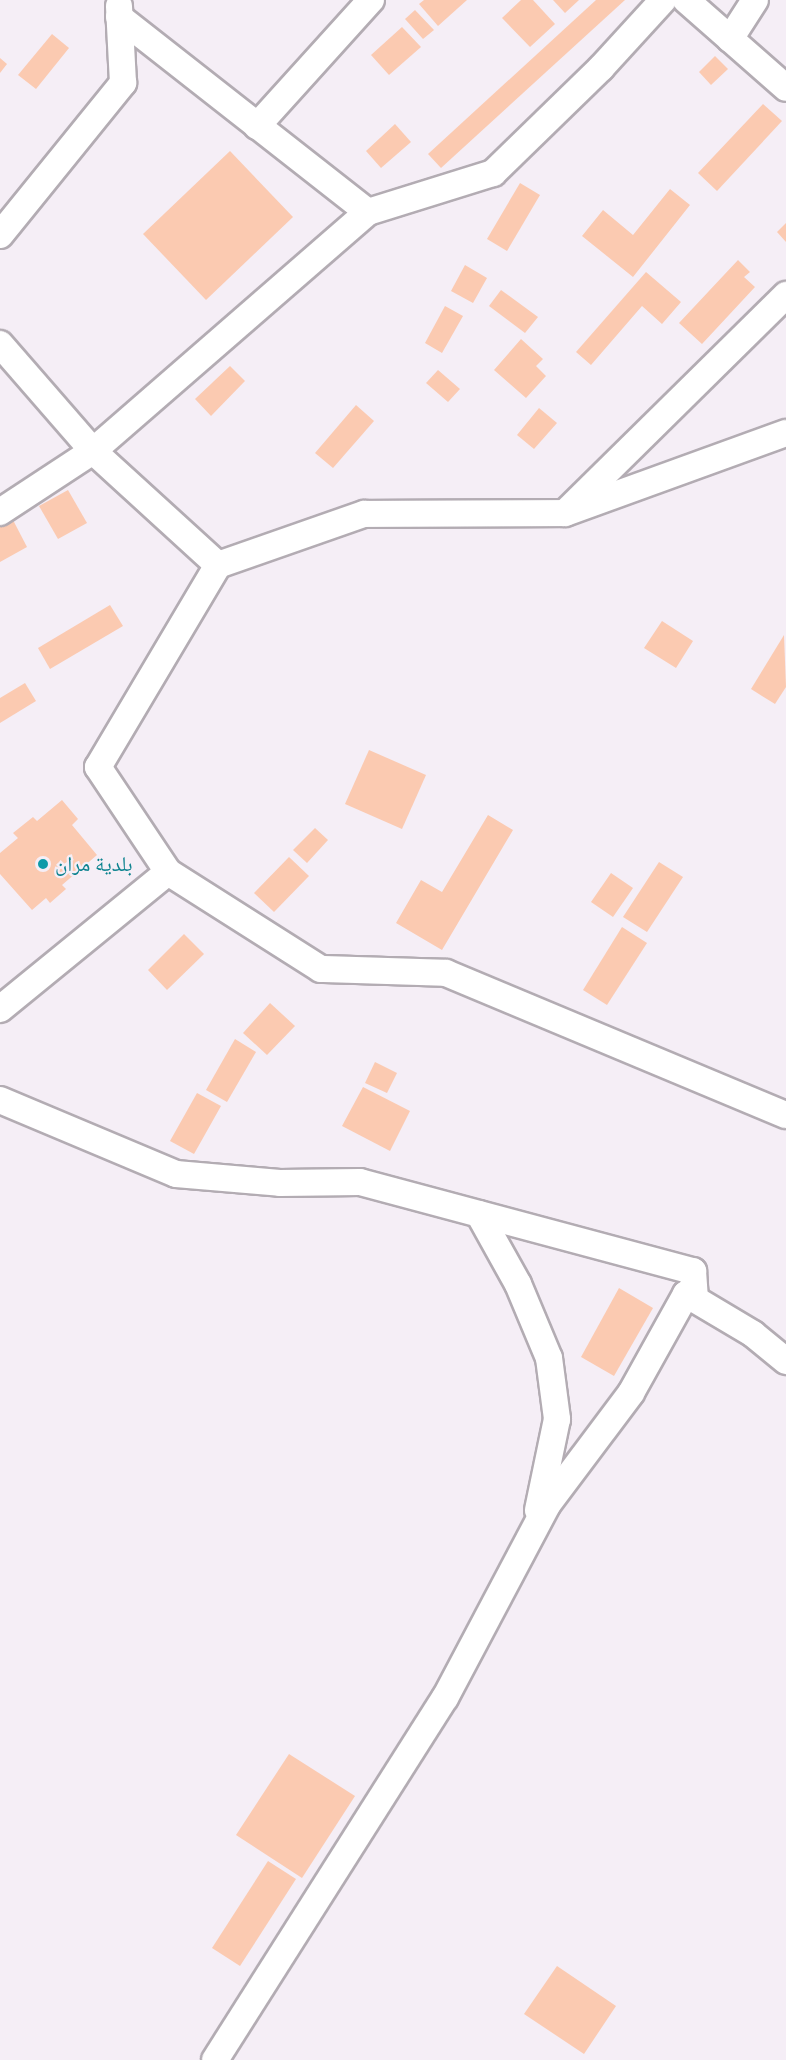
<!DOCTYPE html>
<meta charset="utf-8">
<style>
body{margin:0}
#map{position:relative;width:786px;height:2060px;overflow:hidden;background:#f5eef6;font-family:Signika,"Noto Naskh Arabic",sans-serif}
div>[style]{position:absolute}
.building>*{inset:0;background:#fbcab1}
.roads{filter:drop-shadow(2px 0 #b3acb3) drop-shadow(-2px 0 #b3acb3) drop-shadow(0 2px #b3acb3) drop-shadow(0 -2px #b3acb3)}
.street>*{height:26px;margin:-13px;padding:0 13px;transform-origin:13px;border-radius:13px;background:#fff}
.dots>*{width:16px;height:16px;translate:-50% -50%;box-sizing:border-box;border:3px solid #f5eef6;border-radius:50%}
span{translate:-50% -50%;white-space:nowrap;text-align:center;line-height:1.15;-webkit-text-stroke:4.5px #f5eef6;paint-order:stroke}
.culture-label{font-size:21px;color:#0d838f}
.left{translate:0 -50%;text-align:left}
</style>
<div id="map">
<div class="building">
<i style="clip-path:polygon(424px 0,467px 0,438px 26px,419px 4px)"></i>
<i style="clip-path:polygon(521px 0,533px 0,555px 24px,530px 47px,502px 18px)"></i>
<i style="clip-path:polygon(553px 0,579px 0,565px 13px)"></i>
<i style="clip-path:polygon(596px 0,625px 0,441px 168px,428px 154px)"></i>
<i style="clip-path:polygon(415px 10px,434px 30px,423px 39px,405px 19px)"></i>
<i style="clip-path:polygon(402px 27px,421px 47px,389px 75px,371px 55px)"></i>
<i style="clip-path:polygon(52px 34px,69px 48px,36px 89px,18px 75px)"></i>
<i style="clip-path:polygon(715px 56px,728px 69px,711px 85px,699px 72px)"></i>
<i style="clip-path:polygon(0 58px,7px 64px,0 73px)"></i>
<i style="clip-path:polygon(763px 104px,782px 121px,717px 191px,698px 173px)"></i>
<i style="clip-path:polygon(395px 124px,411px 142px,381px 168px,366px 151px)"></i>
<i style="clip-path:polygon(230px 151px,293px 217px,206px 300px,143px 234px)"></i>
<i style="clip-path:polygon(520px 183px,540px 195px,507px 251px,487px 239px)"></i>
<i style="clip-path:polygon(670px 189px,690px 205px,633px 277px,582px 236px,603px 210px,633px 235px)"></i>
<i style="clip-path:polygon(786px 223px,786px 242px,777px 232px)"></i>
<i style="clip-path:polygon(738px 260px,750px 272px,744px 277px,755px 287px,702px 344px,679px 323px)"></i>
<i style="clip-path:polygon(465px 265px,487px 278px,473px 303px,451px 291px)"></i>
<i style="clip-path:polygon(646px 272px,681px 302px,662px 324px,642px 306px,591px 365px,576px 352px)"></i>
<i style="clip-path:polygon(501px 290px,538px 317px,525px 333px,489px 306px)"></i>
<i style="clip-path:polygon(445px 306px,463px 316px,442px 353px,425px 343px)"></i>
<i style="clip-path:polygon(521px 339px,543px 359px,536px 366px,546px 376px,526px 398px,494px 370px)"></i>
<i style="clip-path:polygon(230px 366px,245px 381px,211px 416px,195px 399px)"></i>
<i style="clip-path:polygon(438px 370px,460px 389px,448px 402px,426px 383px)"></i>
<i style="clip-path:polygon(356px 405px,374px 421px,333px 468px,315px 453px)"></i>
<i style="clip-path:polygon(539px 408px,557px 423px,534px 449px,517px 435px)"></i>
<i style="clip-path:polygon(68px 490px,87px 523px,58px 539px,39px 506px)"></i>
<i style="clip-path:polygon(13px 520px,27px 547px,0 562px,0 527px)"></i>
<i style="clip-path:polygon(110px 605px,123px 626px,50px 669px,38px 648px)"></i>
<i style="clip-path:polygon(662px 621px,693px 641px,676px 668px,644px 648px)"></i>
<i style="clip-path:polygon(784px 635px,786px 687px,775px 704px,751px 689px)"></i>
<i style="clip-path:polygon(25px 683px,36px 701px,0 723px,0 698px)"></i>
<i style="clip-path:polygon(369px 750px,426px 775px,402px 829px,345px 804px)"></i>
<i style="clip-path:polygon(62px 800px,78px 819px,72px 825px,97px 855px,62px 885px,66px 889px,50px 903px,46px 898px,32px 910px,0 874px,0 853px,18px 838px,13px 833px,33px 817px,37px 821px)"></i>
<i style="clip-path:polygon(488px 815px,513px 830px,442px 950px,396px 923px,421px 880px,442px 892px)"></i>
<i style="clip-path:polygon(315px 828px,328px 840px,307px 863px,293px 850px)"></i>
<i style="clip-path:polygon(289px 857px,309px 876px,274px 912px,254px 893px)"></i>
<i style="clip-path:polygon(659px 862px,683px 877px,647px 932px,623px 917px)"></i>
<i style="clip-path:polygon(611px 873px,633px 888px,613px 917px,591px 902px)"></i>
<i style="clip-path:polygon(622px 927px,647px 943px,607px 1005px,583px 990px)"></i>
<i style="clip-path:polygon(184px 934px,204px 954px,167px 990px,148px 970px)"></i>
<i style="clip-path:polygon(270px 1003px,295px 1026px,267px 1055px,243px 1033px)"></i>
<i style="clip-path:polygon(235px 1039px,256px 1052px,227px 1102px,206px 1090px)"></i>
<i style="clip-path:polygon(375px 1062px,397px 1073px,387px 1093px,365px 1083px)"></i>
<i style="clip-path:polygon(363px 1087px,410px 1111px,390px 1151px,342px 1126px)"></i>
<i style="clip-path:polygon(197px 1093px,221px 1106px,194px 1154px,170px 1141px)"></i>
<i style="clip-path:polygon(619px 1288px,653px 1308px,614px 1376px,581px 1357px)"></i>
<i style="clip-path:polygon(289px 1754px,355px 1796px,302px 1878px,236px 1835px)"></i>
<i style="clip-path:polygon(268px 1861px,296px 1879px,240px 1966px,212px 1948px)"></i>
<i style="clip-path:polygon(557px 1966px,616px 2006px,584px 2054px,524px 2014px)"></i>
</div>
<div class="roads">
<div class="street">
<i style="left:686px;top:0;width:133px;rotate:41.3deg"></i>
<i style="left:119px;top:17px;width:316px;rotate:38.1deg"></i>
<i style="left:730px;top:39px;width:46px;rotate:-57.3deg"></i>
<i style="left:257px;top:126px;width:170px;rotate:-47.9deg"></i>
<i style="left:0;top:235px;width:196px;rotate:-51deg"></i>
<i style="left:123px;top:83px;width:77px;rotate:-93deg"></i>
<i style="left:0;top:344px;width:142px;rotate:49deg"></i>
<i style="left:93px;top:451px;width:169px;rotate:42.4deg"></i>
<i style="left:218px;top:565px;width:235px;rotate:120.7deg"></i>
<i style="left:98px;top:767px;width:126px;rotate:56.3deg"></i>
<i style="left:168px;top:872px;width:217px;rotate:140.8deg"></i>
<i style="left:569px;top:509px;width:305px;rotate:-44.6deg"></i>
<i style="left:0;top:512px;width:111px;rotate:-33.3deg"></i>
<i style="left:93px;top:451px;width:364px;rotate:-41deg"></i>
<i style="left:368px;top:212px;width:131px;rotate:-17.3deg"></i>
<i style="left:493px;top:173px;width:151px;rotate:-44.2deg"></i>
<i style="left:601px;top:68px;width:92px;rotate:-47.6deg"></i>
<i style="left:218px;top:565px;width:155px;rotate:-19.3deg"></i>
<i style="left:364px;top:514px;width:201px;rotate:-0.3deg"></i>
<i style="left:565px;top:513px;width:235px;rotate:-19.9deg"></i>
<i style="left:168px;top:872px;width:181px;rotate:32.4deg"></i>
<i style="left:321px;top:969px;width:125px;rotate:1.8deg"></i>
<i style="left:446px;top:973px;width:368px;rotate:22.7deg"></i>
<i style="left:0;top:1100px;width:191px;rotate:22.8deg"></i>
<i style="left:176px;top:1174px;width:104px;rotate:4.9deg"></i>
<i style="left:280px;top:1183px;width:80px;rotate:-0.7deg"></i>
<i style="left:360px;top:1182px;width:345px;rotate:15deg"></i>
<i style="left:693px;top:1271px;width:28px;rotate:86deg"></i>
<i style="left:479px;top:1214px;width:80px;rotate:60.9deg"></i>
<i style="left:518px;top:1284px;width:80px;rotate:67.3deg"></i>
<i style="left:549px;top:1358px;width:62px;rotate:82.5deg"></i>
<i style="left:557px;top:1419px;width:93px;rotate:101.8deg"></i>
<i style="left:215px;top:2060px;width:429px;rotate:-57.6deg"></i>
<i style="left:445px;top:1698px;width:218px;rotate:-62.1deg"></i>
<i style="left:547px;top:1505px;width:140px;rotate:-53.1deg"></i>
<i style="left:631px;top:1393px;width:113px;rotate:-60.9deg"></i>
<i style="left:686px;top:1294px;width:78px;rotate:30.8deg"></i>
<i style="left:753px;top:1334px;width:43px;rotate:39.3deg"></i>
</div>
</div>
<div class="dots">
<i style="left:43px;top:864px;background:#0f9aa8"></i>
</div>
<div class="culture-label">
<span class="left" style="left:55px;top:864px">بلدية مران</span>
</div>
</div>
